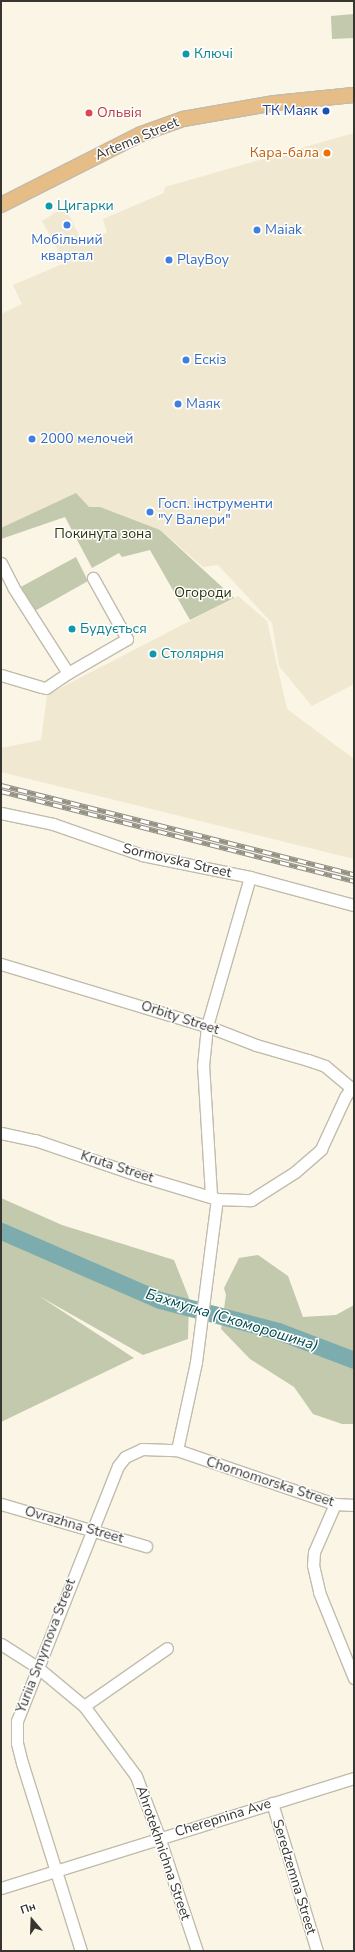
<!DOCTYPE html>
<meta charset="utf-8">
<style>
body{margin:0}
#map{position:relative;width:355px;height:1952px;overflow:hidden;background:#faf5e4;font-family:"Nunito Sans",sans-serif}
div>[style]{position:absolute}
.built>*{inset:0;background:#f0e8d0}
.green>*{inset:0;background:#c2c9ac}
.river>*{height:17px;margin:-8.5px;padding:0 8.5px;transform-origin:8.5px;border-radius:8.5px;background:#7cacad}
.roads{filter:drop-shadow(1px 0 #c1bcac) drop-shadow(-1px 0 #c1bcac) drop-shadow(0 1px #c1bcac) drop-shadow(0 -1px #c1bcac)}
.minor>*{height:11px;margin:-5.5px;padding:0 5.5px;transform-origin:5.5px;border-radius:5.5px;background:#fff}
.major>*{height:14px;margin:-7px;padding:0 7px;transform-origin:7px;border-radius:7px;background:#e6bc87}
.rail>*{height:4.5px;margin-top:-2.25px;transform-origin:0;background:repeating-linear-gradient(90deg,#fff 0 9px,#949085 0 18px);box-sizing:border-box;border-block:1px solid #949085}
.dots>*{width:11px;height:11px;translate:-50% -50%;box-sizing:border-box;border:2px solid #fff;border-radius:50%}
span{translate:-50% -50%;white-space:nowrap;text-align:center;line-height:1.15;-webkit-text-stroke:3px #fff;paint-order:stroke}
.culture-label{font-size:14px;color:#0d838f}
.left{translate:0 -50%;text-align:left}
.transit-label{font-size:14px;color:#164399}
.right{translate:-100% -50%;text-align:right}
.health-label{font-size:14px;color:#be3a42}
.street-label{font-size:14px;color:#37352f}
.food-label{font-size:14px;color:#c56008}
.shop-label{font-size:14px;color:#366cbe}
.park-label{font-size:14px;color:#2c3407}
.water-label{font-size:15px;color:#004b4d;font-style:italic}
.frame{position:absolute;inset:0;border:2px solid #37352f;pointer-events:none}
.north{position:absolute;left:12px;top:1900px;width:40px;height:40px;-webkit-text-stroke:3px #fff;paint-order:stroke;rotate:341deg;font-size:11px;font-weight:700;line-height:16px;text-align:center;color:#37352f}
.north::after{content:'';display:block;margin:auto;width:14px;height:18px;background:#37352f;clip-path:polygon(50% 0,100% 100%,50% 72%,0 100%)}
</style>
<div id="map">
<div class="built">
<i style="clip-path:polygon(354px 133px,354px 684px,312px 706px,279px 666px,272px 623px,218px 565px,203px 567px,160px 530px,91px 508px,1px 528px,1px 314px,22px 304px,13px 285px,65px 263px,42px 221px,65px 207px,81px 239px,107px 233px,103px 219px,164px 193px,165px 187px)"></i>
<i style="clip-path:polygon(238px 596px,267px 621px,287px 709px,354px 759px,354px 859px,1px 772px,1px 748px,41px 740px,47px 695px)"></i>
</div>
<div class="green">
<i style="clip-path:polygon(354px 14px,354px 38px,332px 39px,331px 16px)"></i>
<i style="clip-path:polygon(76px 493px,89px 507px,100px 507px,160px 530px,234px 598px,190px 620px,150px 550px,122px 557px,119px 553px,92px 568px,65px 517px,1px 539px,1px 528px)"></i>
<i style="clip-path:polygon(76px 557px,88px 581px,33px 612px,17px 589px)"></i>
<i style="clip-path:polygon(1px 1198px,62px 1225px,174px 1260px,189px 1298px,188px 1339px,143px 1355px,39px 1296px,134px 1358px,1px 1422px)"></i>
<i style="clip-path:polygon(258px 1255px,288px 1276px,303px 1317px,336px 1315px,354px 1305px,354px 1424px,342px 1424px,313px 1414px,294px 1387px,250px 1359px,221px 1329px,226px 1295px,224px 1288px,239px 1258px)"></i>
</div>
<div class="river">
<i style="left:1px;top:1231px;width:173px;rotate:23.5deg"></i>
<i style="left:160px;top:1300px;width:122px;rotate:14.7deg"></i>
<i style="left:278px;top:1331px;width:81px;rotate:20.9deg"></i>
</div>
<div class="roads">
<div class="minor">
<i style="left:1px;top:563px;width:27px;rotate:63deg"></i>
<i style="left:13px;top:587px;width:102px;rotate:57.4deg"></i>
<i style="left:68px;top:673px;width:27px;rotate:146deg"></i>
<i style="left:68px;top:673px;width:68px;rotate:-30deg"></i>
<i style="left:127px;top:639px;width:70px;rotate:-119.1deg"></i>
<i style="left:1px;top:675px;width:42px;rotate:16.7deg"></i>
<i style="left:1px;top:813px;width:53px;rotate:11.9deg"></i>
<i style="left:53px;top:824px;width:94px;rotate:19.2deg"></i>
<i style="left:142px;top:855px;width:110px;rotate:11.5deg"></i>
<i style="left:250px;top:877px;width:108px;rotate:15.1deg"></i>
<i style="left:1px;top:964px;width:215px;rotate:16.8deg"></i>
<i style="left:207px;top:1026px;width:53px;rotate:21.2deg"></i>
<i style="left:256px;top:1045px;width:54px;rotate:16.1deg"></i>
<i style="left:308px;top:1060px;width:18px;rotate:19deg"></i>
<i style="left:325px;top:1066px;width:34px;rotate:40deg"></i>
<i style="left:1px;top:1133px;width:35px;rotate:12deg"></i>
<i style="left:35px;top:1140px;width:108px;rotate:18.9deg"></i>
<i style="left:137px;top:1175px;width:84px;rotate:16.7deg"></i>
<i style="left:217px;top:1199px;width:34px;rotate:2deg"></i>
<i style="left:251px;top:1200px;width:52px;rotate:-32.5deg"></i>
<i style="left:295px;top:1172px;width:35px;rotate:-41deg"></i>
<i style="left:321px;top:1149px;width:57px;rotate:-65.2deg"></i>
<i style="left:345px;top:1097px;width:11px;rotate:-56deg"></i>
<i style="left:351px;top:1088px;width:3px"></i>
<i style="left:211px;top:1195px;width:129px;rotate:-93.5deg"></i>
<i style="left:203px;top:1066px;width:40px;rotate:-84.3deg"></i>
<i style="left:207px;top:1026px;width:155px;rotate:-73.9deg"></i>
<i style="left:177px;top:1450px;width:90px;rotate:-77.8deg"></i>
<i style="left:196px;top:1362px;width:164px;rotate:-82.7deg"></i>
<i style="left:1px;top:1504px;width:151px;rotate:16.2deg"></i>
<i style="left:335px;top:1504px;width:52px;rotate:113.6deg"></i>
<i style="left:314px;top:1552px;width:13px;rotate:94deg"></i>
<i style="left:313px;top:1565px;width:28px;rotate:77deg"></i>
<i style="left:319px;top:1592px;width:93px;rotate:67.9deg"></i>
<i style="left:1px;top:1644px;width:43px;rotate:32.6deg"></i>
<i style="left:37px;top:1667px;width:61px;rotate:39.7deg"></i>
<i style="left:84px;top:1706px;width:87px;rotate:53.4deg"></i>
<i style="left:136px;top:1776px;width:65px;rotate:69.3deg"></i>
<i style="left:159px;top:1837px;width:120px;rotate:71.6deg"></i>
<i style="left:84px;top:1706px;width:101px;rotate:-34.9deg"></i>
<i style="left:272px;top:1803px;width:155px;rotate:73.1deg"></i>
<i style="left:1px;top:1888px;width:370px;rotate:-17.3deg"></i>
<i style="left:81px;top:1951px;width:197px;rotate:-107.4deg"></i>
<i style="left:22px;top:1763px;width:21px;rotate:-104deg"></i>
<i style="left:17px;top:1743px;width:22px;rotate:-90deg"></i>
<i style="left:17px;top:1721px;width:274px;rotate:-68.4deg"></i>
<i style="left:118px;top:1466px;width:11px;rotate:-52deg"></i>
<i style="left:125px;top:1457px;width:19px;rotate:-25deg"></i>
<i style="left:142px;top:1449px;width:35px;rotate:2deg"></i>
<i style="left:177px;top:1450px;width:167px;rotate:18.9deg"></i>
<i style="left:335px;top:1504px;width:19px;rotate:3deg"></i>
</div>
<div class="major">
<i style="left:1px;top:205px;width:157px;rotate:-26.9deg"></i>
<i style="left:141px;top:134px;width:45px;rotate:-19.7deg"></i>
<i style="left:183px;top:119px;width:93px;rotate:-9.9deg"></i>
<i style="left:275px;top:103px;width:79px;rotate:-5.8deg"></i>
</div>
</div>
<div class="rail">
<i style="left:1px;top:785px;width:364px;rotate:14.2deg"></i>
<i style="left:1px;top:791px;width:364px;rotate:14.3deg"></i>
</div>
<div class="dots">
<i style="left:186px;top:54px;background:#0f9aa8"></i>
<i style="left:326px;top:111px;background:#1a4fb4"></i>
<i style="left:89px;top:113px;background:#e0444e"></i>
<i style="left:327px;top:153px;background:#e8710a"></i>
<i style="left:49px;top:206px;background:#0f9aa8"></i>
<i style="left:67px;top:225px;background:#3f7fe0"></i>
<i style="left:257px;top:230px;background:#3f7fe0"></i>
<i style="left:169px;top:260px;background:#3f7fe0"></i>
<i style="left:186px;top:360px;background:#3f7fe0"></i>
<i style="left:178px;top:404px;background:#3f7fe0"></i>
<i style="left:32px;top:439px;background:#3f7fe0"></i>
<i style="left:150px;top:512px;background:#3f7fe0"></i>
<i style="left:72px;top:629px;background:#0f9aa8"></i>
<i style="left:153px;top:654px;background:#0f9aa8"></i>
</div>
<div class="culture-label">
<span class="left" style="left:194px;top:54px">Ключі</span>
<span class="left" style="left:57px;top:206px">Цигарки</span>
<span class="left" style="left:80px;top:629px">Будується</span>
<span class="left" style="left:161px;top:654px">Столярня</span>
</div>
<div class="transit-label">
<span class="right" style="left:318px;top:111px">ТК Маяк</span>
</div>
<div class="health-label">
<span class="left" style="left:97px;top:113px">Ольвія</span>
</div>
<div class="street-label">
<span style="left:137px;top:139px;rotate:-23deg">Artema Street</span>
<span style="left:177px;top:861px;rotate:13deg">Sormovska Street</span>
<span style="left:180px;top:1018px;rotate:18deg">Orbity Street</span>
<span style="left:117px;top:1167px;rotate:18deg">Kruta Street</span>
<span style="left:270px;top:1482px;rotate:18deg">Chornomorska Street</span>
<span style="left:74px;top:1525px;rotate:16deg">Ovrazhna Street</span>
<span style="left:46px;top:1646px;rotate:-69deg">Yuriia Smyrnova Street</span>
<span style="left:223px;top:1818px;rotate:-17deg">Cherepnina Ave</span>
<span style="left:163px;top:1853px;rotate:71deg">Ahrotekhnichna Street</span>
<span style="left:294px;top:1877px;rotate:73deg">Seredzemna Street</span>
</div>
<div class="food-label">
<span class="right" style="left:319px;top:153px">Кара-бала</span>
</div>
<div class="shop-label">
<span class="left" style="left:265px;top:230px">Maiak</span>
<span style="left:67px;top:248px">Мобільний<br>квартал</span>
<span class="left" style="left:177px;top:260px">PlayBoy</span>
<span class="left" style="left:194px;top:360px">Ескіз</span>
<span class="left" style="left:186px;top:404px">Маяк</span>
<span class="left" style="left:40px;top:439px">2000 мелочей</span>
<span class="left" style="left:158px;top:512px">Госп. інструменти<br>"У Валери"</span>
</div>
<div class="park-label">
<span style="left:103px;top:534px">Покинута зона</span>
<span style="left:203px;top:593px">Огороди</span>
</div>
<div class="water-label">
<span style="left:232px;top:1320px;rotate:17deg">Бахмутка (Скоморошина)</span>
</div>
<div class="frame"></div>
<div class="north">Пн</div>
</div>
